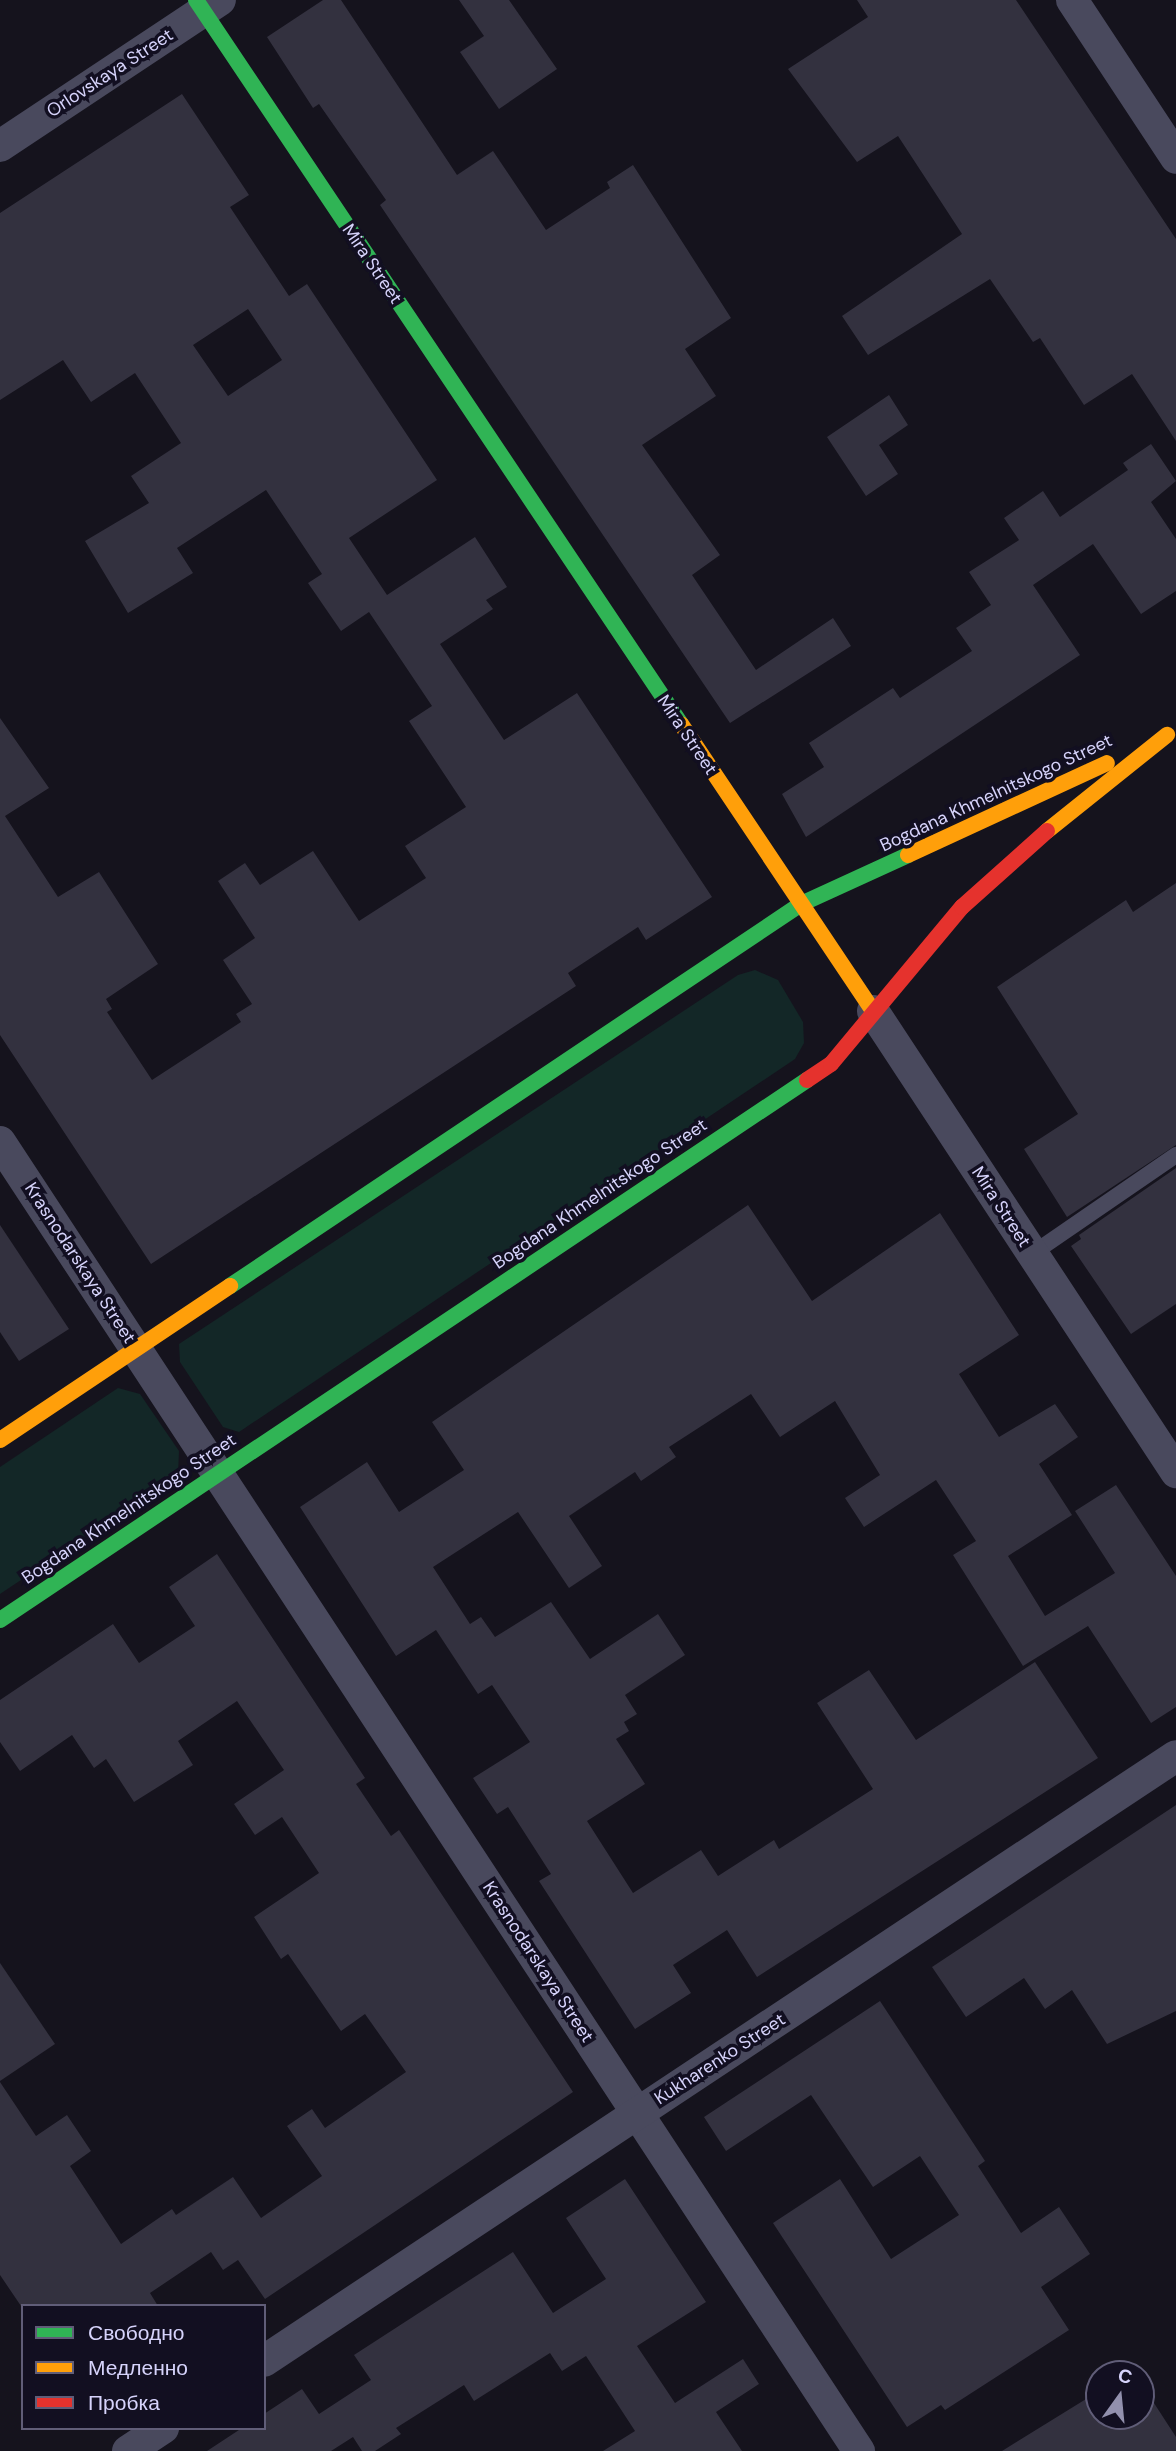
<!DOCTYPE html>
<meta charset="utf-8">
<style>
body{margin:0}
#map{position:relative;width:1176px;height:2451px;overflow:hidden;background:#15131d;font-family:"DM Sans",sans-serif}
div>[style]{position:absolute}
.green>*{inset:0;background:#132727}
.building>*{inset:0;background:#33313f}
.lane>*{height:16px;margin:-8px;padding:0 8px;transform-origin:8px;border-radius:8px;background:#49495d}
.street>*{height:32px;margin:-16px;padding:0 16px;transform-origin:16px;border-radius:16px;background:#49495d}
.fast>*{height:16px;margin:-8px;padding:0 8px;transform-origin:8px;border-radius:8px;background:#30b455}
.slow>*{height:16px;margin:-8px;padding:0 8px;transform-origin:8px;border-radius:8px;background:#ff9f0a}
.jam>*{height:16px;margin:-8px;padding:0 8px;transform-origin:8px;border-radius:8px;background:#e5322d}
span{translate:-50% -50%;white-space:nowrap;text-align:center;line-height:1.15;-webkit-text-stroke:7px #120f21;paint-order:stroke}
.street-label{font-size:18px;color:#d6d3fb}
.legend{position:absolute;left:21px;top:2304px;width:245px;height:126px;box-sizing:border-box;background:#120f21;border:2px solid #605d78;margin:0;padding:9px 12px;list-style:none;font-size:21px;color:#d6d3fb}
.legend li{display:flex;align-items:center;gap:14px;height:35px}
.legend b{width:35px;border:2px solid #605d78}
.north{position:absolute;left:1085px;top:2360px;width:70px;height:70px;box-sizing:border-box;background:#120f21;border:2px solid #605d78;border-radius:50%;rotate:15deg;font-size:19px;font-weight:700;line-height:28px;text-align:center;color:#d6d3fb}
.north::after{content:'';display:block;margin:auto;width:24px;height:32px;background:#9290ad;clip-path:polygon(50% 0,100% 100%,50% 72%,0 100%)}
</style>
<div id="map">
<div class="green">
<i style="clip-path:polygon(755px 970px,778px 980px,803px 1022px,804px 1043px,795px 1059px,239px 1432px,223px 1427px,180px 1362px,179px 1344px,738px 975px)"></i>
<i style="clip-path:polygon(118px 1388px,140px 1394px,179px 1451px,178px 1475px,0 1594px,0 1467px)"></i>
</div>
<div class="building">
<i style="clip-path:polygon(323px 0,341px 0,457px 175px,493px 151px,546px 230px,610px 188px,607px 182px,633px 165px,731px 318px,685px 349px,716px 396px,642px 445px,720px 555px,692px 575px,756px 670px,833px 618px,851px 646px,730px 723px,380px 205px,386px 200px,319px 104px,313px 108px,267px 37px)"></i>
<i style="clip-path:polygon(459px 0,509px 0,557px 69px,499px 109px,460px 52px,484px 36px)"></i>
<i style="clip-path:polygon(857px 0,1016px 0,1176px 239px,1176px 441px,1132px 374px,1084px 405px,1040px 338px,1033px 342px,990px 279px,868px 355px,842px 316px,962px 234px,898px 136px,857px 162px,788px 69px,868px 17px)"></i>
<i style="clip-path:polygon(evenodd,182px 94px,249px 195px,230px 207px,289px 296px,307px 284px,437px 480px,349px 538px,387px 595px,475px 537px,507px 587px,486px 600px,493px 609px,440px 644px,504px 740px,577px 693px,712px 897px,646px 940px,638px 927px,568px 973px,576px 986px,151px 1264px,0 1035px,0 718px,49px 788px,5px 816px,58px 897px,99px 872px,158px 964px,106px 999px,112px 1009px,107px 1012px,152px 1080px,241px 1022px,236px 1014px,252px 1004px,223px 960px,255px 938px,218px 881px,245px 863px,260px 885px,313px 851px,359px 921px,426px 878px,405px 846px,466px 807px,409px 721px,432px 706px,369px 612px,341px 631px,308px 583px,322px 574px,266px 490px,177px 548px,193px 573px,128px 613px,85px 541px,149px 503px,131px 476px,181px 443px,135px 373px,91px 402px,63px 360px,0 400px,0 213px,182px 94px,248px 309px,282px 360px,228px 396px,193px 345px,248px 309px)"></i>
<i style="clip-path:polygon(889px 395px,908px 425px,879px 445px,898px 474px,866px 496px,827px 437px)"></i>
<i style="clip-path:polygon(1151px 444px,1176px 481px,1151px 502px,1176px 539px,1176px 591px,1141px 614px,1093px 544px,1033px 585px,1080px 655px,806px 837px,782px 794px,824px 767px,809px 743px,893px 688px,900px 698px,972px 651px,956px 628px,991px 605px,969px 572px,1019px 540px,1004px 518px,1043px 491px,1060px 517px,1128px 470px,1123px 463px)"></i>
<i style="clip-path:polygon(1176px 883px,1176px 1145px,1067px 1217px,1024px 1149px,1078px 1114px,997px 987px,1126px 900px,1133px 912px)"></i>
<i style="clip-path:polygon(1176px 1168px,1176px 1304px,1131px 1334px,1071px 1246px,1081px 1239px,1079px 1235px)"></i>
<i style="clip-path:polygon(748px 1205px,812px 1301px,940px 1213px,1019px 1335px,959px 1374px,999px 1437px,1055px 1404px,1078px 1437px,1039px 1464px,1072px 1515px,1008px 1556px,1045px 1616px,1115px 1573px,1075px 1511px,1116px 1485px,1176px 1576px,1176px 1707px,1151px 1723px,1088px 1626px,1023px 1666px,953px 1555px,976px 1541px,936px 1480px,864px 1527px,845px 1498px,880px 1475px,835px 1401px,780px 1437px,751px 1394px,669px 1447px,676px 1457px,641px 1481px,635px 1472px,569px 1516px,602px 1566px,569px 1588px,518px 1512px,433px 1567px,470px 1624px,481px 1617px,495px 1637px,551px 1602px,590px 1659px,658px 1614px,685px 1655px,625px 1695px,637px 1714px,624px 1722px,629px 1731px,616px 1739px,645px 1784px,587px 1821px,633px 1893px,701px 1850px,718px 1876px,774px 1840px,779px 1849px,873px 1789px,817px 1703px,869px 1670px,916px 1740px,1035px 1662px,1098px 1758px,757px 1977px,727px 1930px,673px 1965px,691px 1993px,635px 2029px,539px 1881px,551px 1874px,508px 1807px,497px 1814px,473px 1778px,530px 1742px,492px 1685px,478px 1694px,436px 1630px,396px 1656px,300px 1507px,367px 1462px,399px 1512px,464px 1470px,432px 1422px)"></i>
<i style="clip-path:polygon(0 1225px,69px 1329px,19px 1361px,0 1332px)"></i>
<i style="clip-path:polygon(217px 1554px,365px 1778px,356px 1784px,391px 1836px,399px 1830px,573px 2092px,265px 2299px,238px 2260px,223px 2270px,211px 2252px,150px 2293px,158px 2306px,21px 2306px,0 2275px,0 2082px,36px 2136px,67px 2115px,91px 2151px,70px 2166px,121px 2244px,172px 2209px,176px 2215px,233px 2177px,261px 2218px,322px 2176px,287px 2126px,312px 2109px,325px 2128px,406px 2072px,365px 2014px,341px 2031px,288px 1954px,281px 1959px,254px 1917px,319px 1873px,282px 1817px,255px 1835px,234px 1804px,284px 1770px,237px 1701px,178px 1741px,193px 1765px,134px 1802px,106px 1759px,94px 1768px,72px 1735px,20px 1771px,0 1742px,0 1700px,113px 1624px,139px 1663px,195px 1626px,169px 1587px)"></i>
<i style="clip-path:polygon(1176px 1805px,1176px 2011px,1107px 2044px,1072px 1990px,1045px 2009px,1024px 1978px,966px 2017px,932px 1967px)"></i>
<i style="clip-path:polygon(0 1963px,55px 2044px,0 2081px)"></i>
<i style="clip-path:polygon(880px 2001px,985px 2161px,978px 2166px,1021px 2233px,1059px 2207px,1090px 2254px,1041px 2287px,1069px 2330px,945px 2410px,941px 2405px,907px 2427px,773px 2223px,840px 2179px,891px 2259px,959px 2215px,920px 2156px,873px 2187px,811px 2095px,726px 2151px,704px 2117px)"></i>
<i style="clip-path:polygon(625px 2179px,706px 2302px,637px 2346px,675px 2403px,743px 2359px,759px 2384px,716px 2412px,742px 2451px,603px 2451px,635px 2431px,586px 2356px,562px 2371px,550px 2353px,474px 2401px,464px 2385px,396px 2428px,401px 2434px,375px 2451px,362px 2451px,353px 2437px,331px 2451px,207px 2451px,242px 2428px,264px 2428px,264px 2414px,302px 2389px,319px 2414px,371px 2380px,354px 2355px,513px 2252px,553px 2313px,606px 2279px,566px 2218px)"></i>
<i style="clip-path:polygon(1141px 2383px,1176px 2437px,1176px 2451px,1002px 2451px,1099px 2391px,1099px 2416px,1141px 2416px)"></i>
</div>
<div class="lane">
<i style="left:1032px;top:1254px;width:175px;rotate:-34.5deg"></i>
</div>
<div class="street">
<i style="left:1072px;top:0;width:189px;rotate:56.6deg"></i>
<i style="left:0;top:146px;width:264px;rotate:-33.6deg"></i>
<i style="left:873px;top:1011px;width:552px;rotate:56.68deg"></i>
<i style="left:0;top:1142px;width:1566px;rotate:56.73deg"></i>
<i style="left:264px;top:2361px;width:1094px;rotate:-33.56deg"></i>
<i style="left:128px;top:2451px;width:42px;rotate:-33.3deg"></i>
</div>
<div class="fast">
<i style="left:196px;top:0;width:871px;rotate:56.18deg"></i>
<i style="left:230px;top:1286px;width:687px;rotate:-33.78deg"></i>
<i style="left:801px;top:904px;width:118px;rotate:-24.6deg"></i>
<i style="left:0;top:1620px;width:971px;rotate:-33.79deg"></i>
</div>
<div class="slow">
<i style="left:681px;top:724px;width:345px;rotate:56.2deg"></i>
<i style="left:1047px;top:831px;width:154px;rotate:-38.7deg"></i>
<i style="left:908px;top:855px;width:219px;rotate:-24.8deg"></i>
<i style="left:0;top:1440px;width:277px;rotate:-33.8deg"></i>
</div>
<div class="jam">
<i style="left:807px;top:1080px;width:29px;rotate:-34deg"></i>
<i style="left:831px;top:1064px;width:204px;rotate:-50.2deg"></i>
<i style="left:962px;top:907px;width:114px;rotate:-41.8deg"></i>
</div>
<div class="street-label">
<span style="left:110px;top:73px;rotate:-33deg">Orlovskaya Street</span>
<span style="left:372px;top:264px;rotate:56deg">Mira Street</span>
<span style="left:687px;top:735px;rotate:56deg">Mira Street</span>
<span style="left:996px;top:793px;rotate:-25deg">Bogdana Khmelnitskogo Street</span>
<span style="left:600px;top:1194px;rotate:-34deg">Bogdana Khmelnitskogo Street</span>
<span style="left:1001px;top:1207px;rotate:57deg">Mira Street</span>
<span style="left:80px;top:1263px;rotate:57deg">Krasnodarskaya Street</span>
<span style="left:129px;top:1509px;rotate:-34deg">Bogdana Khmelnitskogo Street</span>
<span style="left:538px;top:1962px;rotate:57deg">Krasnodarskaya Street</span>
<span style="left:720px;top:2059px;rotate:-33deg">Kukharenko Street</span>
</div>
<ul class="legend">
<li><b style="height:9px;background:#30b455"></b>Свободно</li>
<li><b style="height:9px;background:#ff9f0a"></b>Медленно</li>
<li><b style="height:9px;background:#e5322d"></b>Пробка</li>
</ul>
<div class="north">С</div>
</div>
